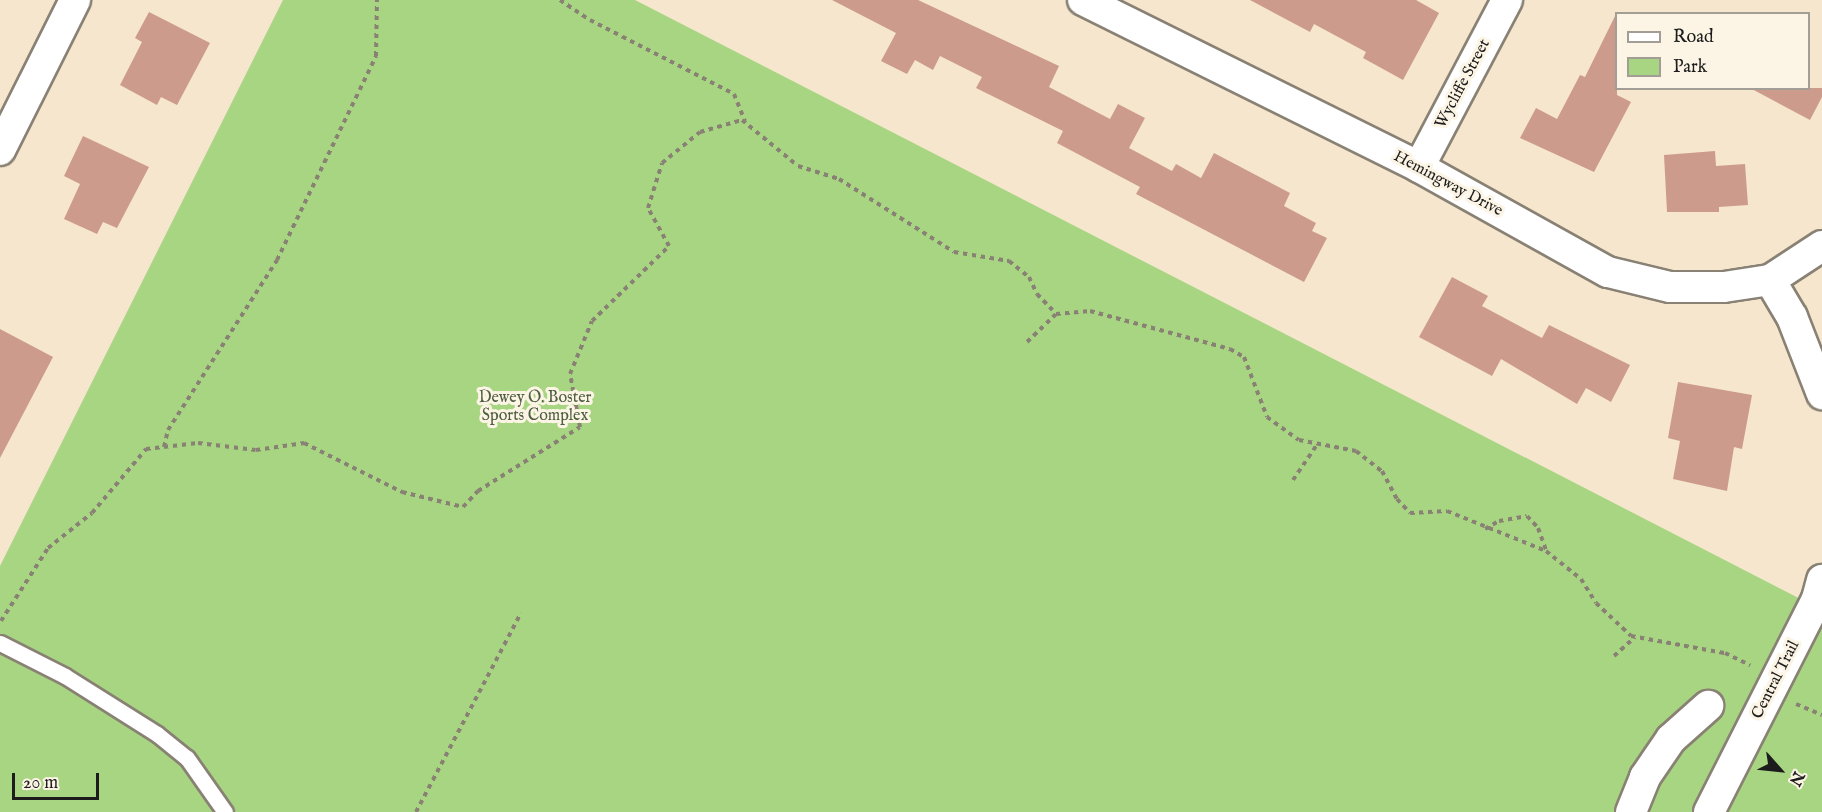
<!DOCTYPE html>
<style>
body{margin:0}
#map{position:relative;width:1822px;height:812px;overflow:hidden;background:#f5e6cd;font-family:"IM FELL English",serif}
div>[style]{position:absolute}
.green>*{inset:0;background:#a8d582}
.building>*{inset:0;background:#cd9b8c}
.path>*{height:4px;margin-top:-2px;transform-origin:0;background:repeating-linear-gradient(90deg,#888174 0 4.5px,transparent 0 9px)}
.roads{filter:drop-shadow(2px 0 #888174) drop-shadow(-2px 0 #888174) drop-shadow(0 2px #888174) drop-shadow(0 -2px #888174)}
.lane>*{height:15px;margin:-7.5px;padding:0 7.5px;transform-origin:7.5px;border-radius:7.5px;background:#fff}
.street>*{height:30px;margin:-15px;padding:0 15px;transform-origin:15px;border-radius:15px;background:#fff}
span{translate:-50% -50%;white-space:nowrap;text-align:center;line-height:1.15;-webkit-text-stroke:6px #fcf5e5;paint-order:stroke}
.street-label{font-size:16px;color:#1c1c1c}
.park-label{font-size:16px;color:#4d5d40}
.legend{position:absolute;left:1615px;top:12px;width:195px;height:78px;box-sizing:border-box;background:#fcf5e5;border:2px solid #a29e95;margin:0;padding:8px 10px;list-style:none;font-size:18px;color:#1c1c1c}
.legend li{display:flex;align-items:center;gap:12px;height:30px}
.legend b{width:30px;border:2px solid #a29e95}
.north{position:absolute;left:1750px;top:740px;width:60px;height:60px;-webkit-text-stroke:4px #fcf5e5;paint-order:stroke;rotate:117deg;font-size:16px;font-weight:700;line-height:24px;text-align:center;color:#1c1c1c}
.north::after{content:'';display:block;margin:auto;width:21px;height:27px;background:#1c1c1c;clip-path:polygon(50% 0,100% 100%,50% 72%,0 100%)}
.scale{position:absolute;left:12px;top:773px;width:87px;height:27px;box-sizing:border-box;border:3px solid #1c1c1c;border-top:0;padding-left:8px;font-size:18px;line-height:21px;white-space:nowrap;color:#1c1c1c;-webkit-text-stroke:4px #fcf5e5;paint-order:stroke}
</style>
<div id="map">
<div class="green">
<i style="clip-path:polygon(283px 0,635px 0,1822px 610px,1822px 812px,0 812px,0 566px)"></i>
</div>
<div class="building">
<i style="clip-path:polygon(832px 0,918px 0,1059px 66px,1049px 87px,1110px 119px,1118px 104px,1145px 118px,1129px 148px,1172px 171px,1176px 164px,1201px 178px,1214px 153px,1290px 193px,1284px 206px,1316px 223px,1312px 231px,1327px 238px,1304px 282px,1136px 194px,1140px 187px,1057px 143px,1063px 131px,976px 88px,982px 77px,940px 56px,933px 70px,915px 60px,907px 74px,881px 61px,896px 33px)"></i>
<i style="clip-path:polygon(1250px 0,1416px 0,1439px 13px,1403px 80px,1363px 58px,1366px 52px,1314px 24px,1310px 32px)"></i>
<i style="clip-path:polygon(149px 12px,210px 43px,177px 105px,161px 97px,157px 105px,120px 85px,142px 42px,135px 38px)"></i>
<i style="clip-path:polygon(1617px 12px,1617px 95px,1631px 102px,1594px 172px,1520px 138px,1536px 108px,1557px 119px,1580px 75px,1585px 77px)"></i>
<i style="clip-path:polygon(1750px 88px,1822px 88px,1822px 97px,1810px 120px)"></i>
<i style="clip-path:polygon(83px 136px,149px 167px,117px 228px,103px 222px,97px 234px,64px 219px,80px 184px,64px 176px)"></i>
<i style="clip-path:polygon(1715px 151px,1716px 166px,1745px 164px,1748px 205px,1719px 207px,1719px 212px,1667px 212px,1664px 155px)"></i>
<i style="clip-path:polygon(1452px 277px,1488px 296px,1482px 306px,1542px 338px,1549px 325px,1630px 365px,1611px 402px,1586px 388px,1577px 404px,1501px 359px,1492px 376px,1419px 337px)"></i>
<i style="clip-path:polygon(0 329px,53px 357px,0 458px)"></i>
<i style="clip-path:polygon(1678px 382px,1752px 395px,1742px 449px,1734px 447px,1727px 491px,1673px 479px,1680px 441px,1668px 438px)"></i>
</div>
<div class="path">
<i style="left:560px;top:0;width:36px;rotate:34deg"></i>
<i style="left:590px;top:20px;width:162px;rotate:27.2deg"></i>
<i style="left:734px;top:94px;width:29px;rotate:68deg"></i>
<i style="left:1027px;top:342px;width:40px;rotate:-44deg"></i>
<i style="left:1056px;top:314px;width:34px;rotate:-5deg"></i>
<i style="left:1090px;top:311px;width:145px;rotate:15.2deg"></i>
<i style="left:1230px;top:349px;width:16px;rotate:30deg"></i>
<i style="left:1244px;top:357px;width:64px;rotate:69deg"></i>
<i style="left:1267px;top:417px;width:39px;rotate:36deg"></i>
<i style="left:1299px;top:440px;width:58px;rotate:10.9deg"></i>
<i style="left:1356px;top:451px;width:33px;rotate:38deg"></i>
<i style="left:1382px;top:471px;width:32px;rotate:62deg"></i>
<i style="left:1397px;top:499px;width:19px;rotate:47deg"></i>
<i style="left:1410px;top:513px;width:37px;rotate:-3deg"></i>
<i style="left:1447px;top:511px;width:107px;rotate:22deg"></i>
<i style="left:1546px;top:551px;width:45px;rotate:38.7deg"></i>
<i style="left:1581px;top:579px;width:28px;rotate:58deg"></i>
<i style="left:1596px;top:603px;width:48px;rotate:43.3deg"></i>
<i style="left:1631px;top:636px;width:96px;rotate:10.3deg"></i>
<i style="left:1725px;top:653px;width:28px;rotate:26deg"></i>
<i style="left:164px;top:447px;width:17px;rotate:-77deg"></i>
<i style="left:168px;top:430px;width:202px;rotate:-57.3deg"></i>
<i style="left:277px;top:260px;width:227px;rotate:-64.1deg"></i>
<i style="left:376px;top:56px;width:56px;rotate:-89deg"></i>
<i style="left:1293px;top:480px;width:41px;rotate:-55.9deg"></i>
<i style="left:1485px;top:529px;width:16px;rotate:-30deg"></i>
<i style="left:1499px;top:521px;width:28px;rotate:-10deg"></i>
<i style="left:1527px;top:516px;width:16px;rotate:47deg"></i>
<i style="left:1538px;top:528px;width:23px;rotate:70deg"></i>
<i style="left:1px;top:621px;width:87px;rotate:-57.2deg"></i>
<i style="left:48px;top:548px;width:56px;rotate:-38.5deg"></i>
<i style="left:92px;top:513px;width:84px;rotate:-49.8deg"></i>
<i style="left:146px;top:449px;width:52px;rotate:-6.6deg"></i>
<i style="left:198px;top:443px;width:58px;rotate:6.9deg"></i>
<i style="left:256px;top:450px;width:49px;rotate:-8.3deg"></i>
<i style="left:304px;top:443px;width:110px;rotate:26.6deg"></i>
<i style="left:402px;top:492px;width:63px;rotate:13.8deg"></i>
<i style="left:463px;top:507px;width:22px;rotate:-47deg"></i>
<i style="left:478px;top:491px;width:120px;rotate:-32.1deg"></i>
<i style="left:580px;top:427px;width:54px;rotate:-100.7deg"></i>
<i style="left:570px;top:374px;width:57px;rotate:-67.5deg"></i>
<i style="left:592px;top:321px;width:107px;rotate:-44.2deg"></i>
<i style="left:669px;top:246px;width:43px;rotate:-118.9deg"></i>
<i style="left:648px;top:208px;width:47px;rotate:-72.7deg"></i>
<i style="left:662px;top:163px;width:49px;rotate:-39.2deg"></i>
<i style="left:700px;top:132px;width:44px;rotate:-15.9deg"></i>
<i style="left:742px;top:120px;width:72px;rotate:39.4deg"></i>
<i style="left:798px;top:166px;width:43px;rotate:17.6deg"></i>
<i style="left:839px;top:179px;width:136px;rotate:32.4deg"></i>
<i style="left:954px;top:252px;width:56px;rotate:9.3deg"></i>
<i style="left:1009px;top:261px;width:26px;rotate:39deg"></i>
<i style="left:1029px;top:277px;width:19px;rotate:65deg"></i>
<i style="left:1037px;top:294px;width:28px;rotate:46deg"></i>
<i style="left:1614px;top:656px;width:28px;rotate:-42deg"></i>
<i style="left:1796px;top:704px;width:28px;rotate:23deg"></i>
<i style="left:416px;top:812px;width:225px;rotate:-62.2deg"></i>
</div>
<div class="roads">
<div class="lane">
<i style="left:0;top:643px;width:73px;rotate:26.9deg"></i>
<i style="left:65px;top:676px;width:109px;rotate:32.2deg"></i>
<i style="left:157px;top:734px;width:38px;rotate:39deg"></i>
<i style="left:187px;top:758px;width:66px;rotate:54.9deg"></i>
</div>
<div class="street">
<i style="left:1083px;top:0;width:375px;rotate:26.4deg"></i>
<i style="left:1419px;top:167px;width:216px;rotate:29.1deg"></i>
<i style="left:1608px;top:272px;width:64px;rotate:13.6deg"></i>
<i style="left:1670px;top:287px;width:54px"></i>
<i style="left:1724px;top:287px;width:47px;rotate:-8.7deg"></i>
<i style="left:1770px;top:280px;width:62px;rotate:-33.2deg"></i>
<i style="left:0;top:150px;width:168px;rotate:-63.4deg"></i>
<i style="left:1419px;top:167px;width:189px;rotate:-62.2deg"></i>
<i style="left:1770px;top:280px;width:43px;rotate:59.3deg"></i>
<i style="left:1792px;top:317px;width:83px;rotate:68.7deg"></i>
<i style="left:1631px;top:812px;width:38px;rotate:-68deg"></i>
<i style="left:1645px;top:777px;width:46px;rotate:-55.6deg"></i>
<i style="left:1671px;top:739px;width:50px;rotate:-41.7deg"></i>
<i style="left:1709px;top:812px;width:239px;rotate:-63.1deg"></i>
<i style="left:1817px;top:599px;width:20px;rotate:-75deg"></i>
</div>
</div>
<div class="street-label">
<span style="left:1463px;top:84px;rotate:-62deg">Wycliffe Street</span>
<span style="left:1448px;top:184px;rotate:28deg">Hemingway Drive</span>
<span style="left:1776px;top:680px;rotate:-63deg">Central Trail</span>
</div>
<div class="park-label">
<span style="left:535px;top:407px">Dewey O. Boster<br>Sports Complex</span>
</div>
<ul class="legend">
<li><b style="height:8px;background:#fff"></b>Road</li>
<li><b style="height:16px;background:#a8d582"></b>Park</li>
</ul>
<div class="north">N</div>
<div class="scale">20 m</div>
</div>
